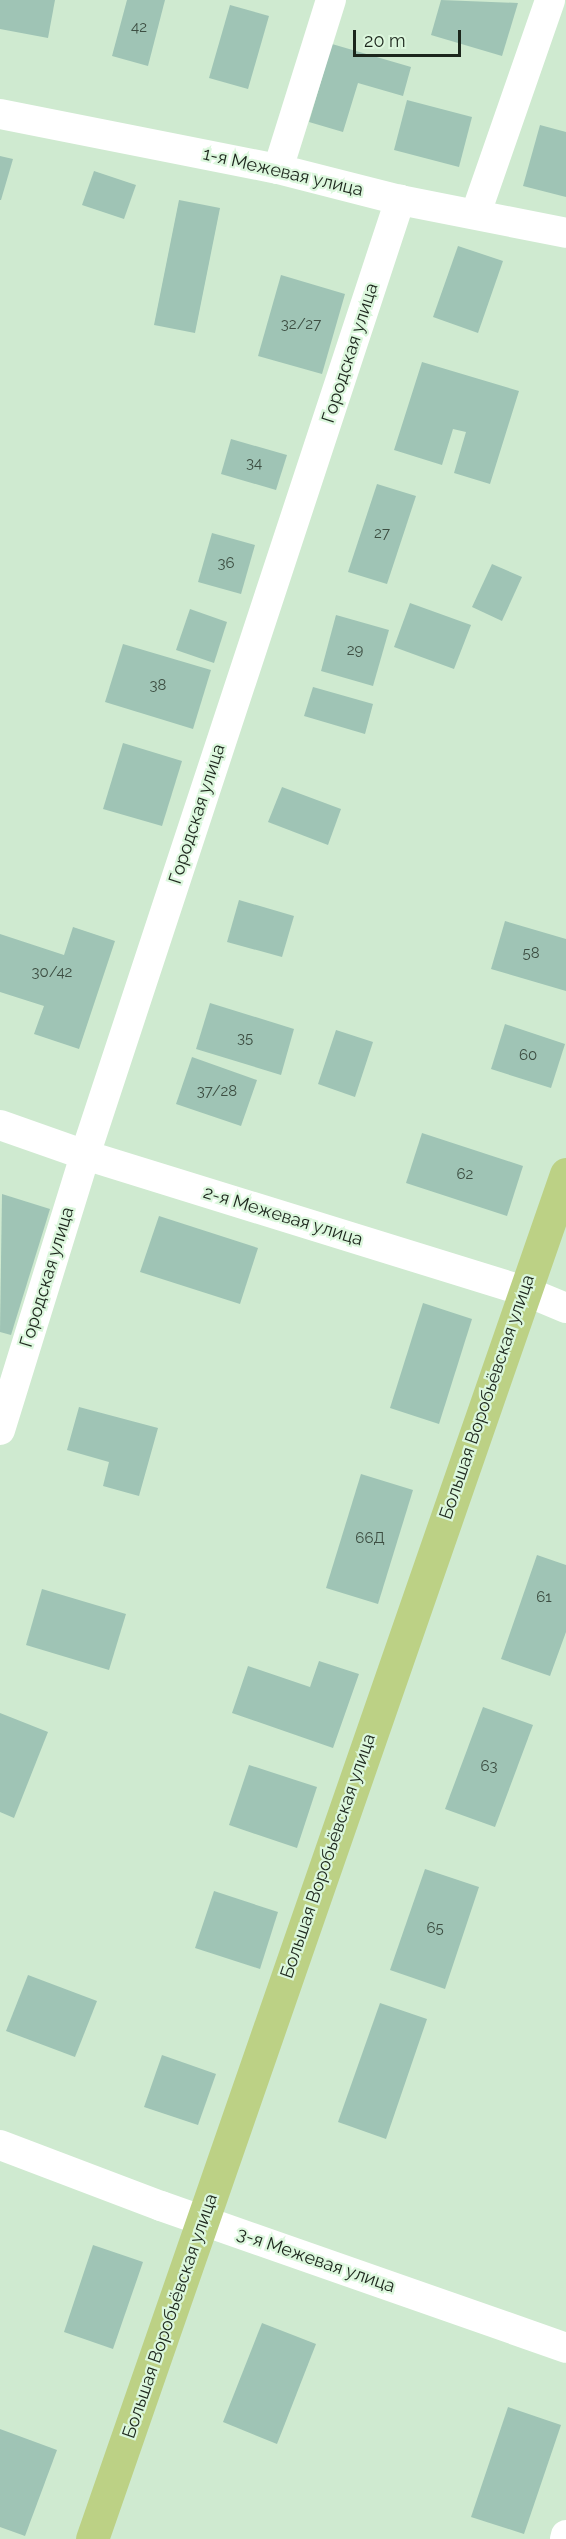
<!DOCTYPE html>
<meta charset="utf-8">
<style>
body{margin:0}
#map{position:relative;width:566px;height:2539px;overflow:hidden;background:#cfead0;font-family:Raleway,sans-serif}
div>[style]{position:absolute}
.building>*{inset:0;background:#9fc4b5}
.minor>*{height:30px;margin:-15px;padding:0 15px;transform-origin:15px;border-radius:15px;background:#fff}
.primary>*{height:33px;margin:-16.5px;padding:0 16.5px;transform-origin:16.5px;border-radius:16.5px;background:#bcd185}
span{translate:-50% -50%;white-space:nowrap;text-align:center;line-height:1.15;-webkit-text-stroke:4.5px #dcf7dd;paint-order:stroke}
.number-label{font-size:15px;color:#3d4e42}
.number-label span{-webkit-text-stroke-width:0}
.street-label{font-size:18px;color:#1c261c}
.scale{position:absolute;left:353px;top:30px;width:108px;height:27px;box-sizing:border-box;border:3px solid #1c261c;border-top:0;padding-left:8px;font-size:18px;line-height:21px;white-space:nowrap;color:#1c261c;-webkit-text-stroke:4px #dcf7dd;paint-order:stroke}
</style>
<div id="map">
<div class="building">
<i style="clip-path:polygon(0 0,55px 0,48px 38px,0 29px)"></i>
<i style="clip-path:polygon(127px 0,165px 0,148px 66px,112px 56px)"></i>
<i style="clip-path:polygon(441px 0,518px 3px,502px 56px,431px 35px)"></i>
<i style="clip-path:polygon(230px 5px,269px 16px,248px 89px,209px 78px)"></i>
<i style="clip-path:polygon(332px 44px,411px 67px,403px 96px,358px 83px,343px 132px,309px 122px)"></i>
<i style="clip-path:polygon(407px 100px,472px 117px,459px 167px,394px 150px)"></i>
<i style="clip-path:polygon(540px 125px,566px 132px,566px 197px,523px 186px)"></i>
<i style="clip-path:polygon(0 156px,13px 159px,1px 200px,0 200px)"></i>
<i style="clip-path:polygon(94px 171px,136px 185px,124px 219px,82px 205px)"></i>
<i style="clip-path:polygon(179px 200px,220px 208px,195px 333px,154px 325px)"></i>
<i style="clip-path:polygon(458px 246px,503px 261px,478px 333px,433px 317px)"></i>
<i style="clip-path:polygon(281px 275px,345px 294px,322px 374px,258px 356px)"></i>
<i style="clip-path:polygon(422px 362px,519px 391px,490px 484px,454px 473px,466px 432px,453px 429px,442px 465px,394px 450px)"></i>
<i style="clip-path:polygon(231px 439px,287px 455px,276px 490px,221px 474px)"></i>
<i style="clip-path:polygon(377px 484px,416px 496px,387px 584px,348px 572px)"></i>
<i style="clip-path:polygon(212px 533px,255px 545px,241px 594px,198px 582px)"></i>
<i style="clip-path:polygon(492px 564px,522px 577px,502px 621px,472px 607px)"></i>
<i style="clip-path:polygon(410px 603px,471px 625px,454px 669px,394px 647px)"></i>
<i style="clip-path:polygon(190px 609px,227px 622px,214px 663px,176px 650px)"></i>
<i style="clip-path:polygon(336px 615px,389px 630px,373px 686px,321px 671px)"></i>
<i style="clip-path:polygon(123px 644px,211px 670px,193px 729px,105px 702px)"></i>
<i style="clip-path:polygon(313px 687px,373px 704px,365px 734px,304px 716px)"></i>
<i style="clip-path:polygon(123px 743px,182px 761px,162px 826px,103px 809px)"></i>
<i style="clip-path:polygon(282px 787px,341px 809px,328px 845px,268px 822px)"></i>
<i style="clip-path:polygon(239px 900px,294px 916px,282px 957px,227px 942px)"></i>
<i style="clip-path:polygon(505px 921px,566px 939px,566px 991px,491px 969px)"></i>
<i style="clip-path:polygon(73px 927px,115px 941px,79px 1049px,34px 1034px,44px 1006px,0 992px,0 934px,64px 955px)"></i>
<i style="clip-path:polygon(210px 1003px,294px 1029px,281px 1075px,196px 1049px)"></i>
<i style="clip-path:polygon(505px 1024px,565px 1044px,551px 1088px,491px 1069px)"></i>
<i style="clip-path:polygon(336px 1030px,373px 1042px,355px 1097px,318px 1084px)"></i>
<i style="clip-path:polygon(192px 1057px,257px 1080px,241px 1126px,176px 1104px)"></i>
<i style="clip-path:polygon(422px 1133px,523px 1166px,507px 1216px,406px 1183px)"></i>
<i style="clip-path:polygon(2px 1194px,50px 1209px,11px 1335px,0 1332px)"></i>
<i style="clip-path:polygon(159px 1216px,258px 1248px,240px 1304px,140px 1272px)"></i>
<i style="clip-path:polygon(423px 1303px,472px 1319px,439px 1424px,390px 1408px)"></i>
<i style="clip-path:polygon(79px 1407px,158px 1428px,139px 1496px,103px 1486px,109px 1462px,67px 1450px)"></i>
<i style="clip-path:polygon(361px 1474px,413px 1490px,378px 1604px,326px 1588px)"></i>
<i style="clip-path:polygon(537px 1555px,566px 1565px,566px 1632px,550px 1676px,501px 1659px)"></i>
<i style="clip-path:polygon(42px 1589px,126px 1614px,109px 1670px,26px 1645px)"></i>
<i style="clip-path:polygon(319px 1661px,359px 1674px,333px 1748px,232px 1713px,248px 1666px,310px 1687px)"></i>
<i style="clip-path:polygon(483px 1707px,533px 1725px,495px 1827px,445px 1809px)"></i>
<i style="clip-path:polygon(0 1713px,48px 1732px,14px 1818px,0 1812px)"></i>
<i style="clip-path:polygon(249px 1765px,317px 1787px,297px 1848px,229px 1825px)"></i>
<i style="clip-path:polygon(425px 1869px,479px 1887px,445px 1989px,390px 1970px)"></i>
<i style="clip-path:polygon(214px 1891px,278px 1912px,260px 1969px,195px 1948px)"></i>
<i style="clip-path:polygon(28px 1975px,97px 2001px,75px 2057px,6px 2031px)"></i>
<i style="clip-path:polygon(380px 2003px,427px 2019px,386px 2139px,338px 2122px)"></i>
<i style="clip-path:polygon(162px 2055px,216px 2074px,198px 2125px,144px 2107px)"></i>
<i style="clip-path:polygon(93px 2245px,143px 2262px,113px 2349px,64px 2332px)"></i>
<i style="clip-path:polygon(262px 2323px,316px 2344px,277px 2444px,223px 2422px)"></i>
<i style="clip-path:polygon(508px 2407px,561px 2425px,524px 2534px,471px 2517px)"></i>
<i style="clip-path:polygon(0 2429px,57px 2450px,25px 2536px,0 2527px)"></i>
</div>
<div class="minor">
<i style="left:0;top:114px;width:283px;rotate:11.2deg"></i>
<i style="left:278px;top:169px;width:126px;rotate:14.3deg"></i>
<i style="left:400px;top:200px;width:169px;rotate:11.2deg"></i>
<i style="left:278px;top:169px;width:177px;rotate:-72.6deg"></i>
<i style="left:476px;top:213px;width:225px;rotate:-70.8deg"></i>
<i style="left:0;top:1125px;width:90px;rotate:19.4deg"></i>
<i style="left:85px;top:1155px;width:461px;rotate:17.2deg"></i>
<i style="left:525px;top:1291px;width:44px;rotate:22.5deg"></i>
<i style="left:0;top:1430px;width:288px;rotate:-72.8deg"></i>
<i style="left:85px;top:1155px;width:1006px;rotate:-71.75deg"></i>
<i style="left:0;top:2145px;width:172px;rotate:20.8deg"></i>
<i style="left:161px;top:2206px;width:429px;rotate:19.3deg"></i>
<i style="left:565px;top:2539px;width:4px;rotate:-76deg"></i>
</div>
<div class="primary">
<i style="left:92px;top:2539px;width:1445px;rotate:-70.85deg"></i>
</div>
<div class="number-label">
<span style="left:139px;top:28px">42</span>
<span style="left:301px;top:325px">32/27</span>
<span style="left:254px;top:464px">34</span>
<span style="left:382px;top:534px">27</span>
<span style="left:226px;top:564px">36</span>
<span style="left:355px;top:651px">29</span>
<span style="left:158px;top:686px">38</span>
<span style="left:531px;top:954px">58</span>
<span style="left:52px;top:973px">30/42</span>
<span style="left:245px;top:1039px">35</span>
<span style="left:528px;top:1056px">60</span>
<span style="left:217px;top:1092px">37/28</span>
<span style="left:465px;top:1175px">62</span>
<span style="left:370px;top:1539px">66Д</span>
<span style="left:544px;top:1598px">61</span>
<span style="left:489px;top:1767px">63</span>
<span style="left:435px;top:1929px">65</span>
</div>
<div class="street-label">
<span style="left:283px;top:172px;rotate:13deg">1-я Межевая улица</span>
<span style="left:350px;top:353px;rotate:-72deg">Городская улица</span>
<span style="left:197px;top:814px;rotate:-72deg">Городская улица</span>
<span style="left:283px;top:1216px;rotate:17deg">2-я Межевая улица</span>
<span style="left:47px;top:1277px;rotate:-73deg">Городская улица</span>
<span style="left:487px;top:1397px;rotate:-71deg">Большая Воробьёвская улица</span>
<span style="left:328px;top:1856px;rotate:-71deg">Большая Воробьёвская улица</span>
<span style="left:316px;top:2260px;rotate:19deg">3-я Межевая улица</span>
<span style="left:170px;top:2316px;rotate:-71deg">Большая Воробьёвская улица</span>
</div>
<div class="scale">20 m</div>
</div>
